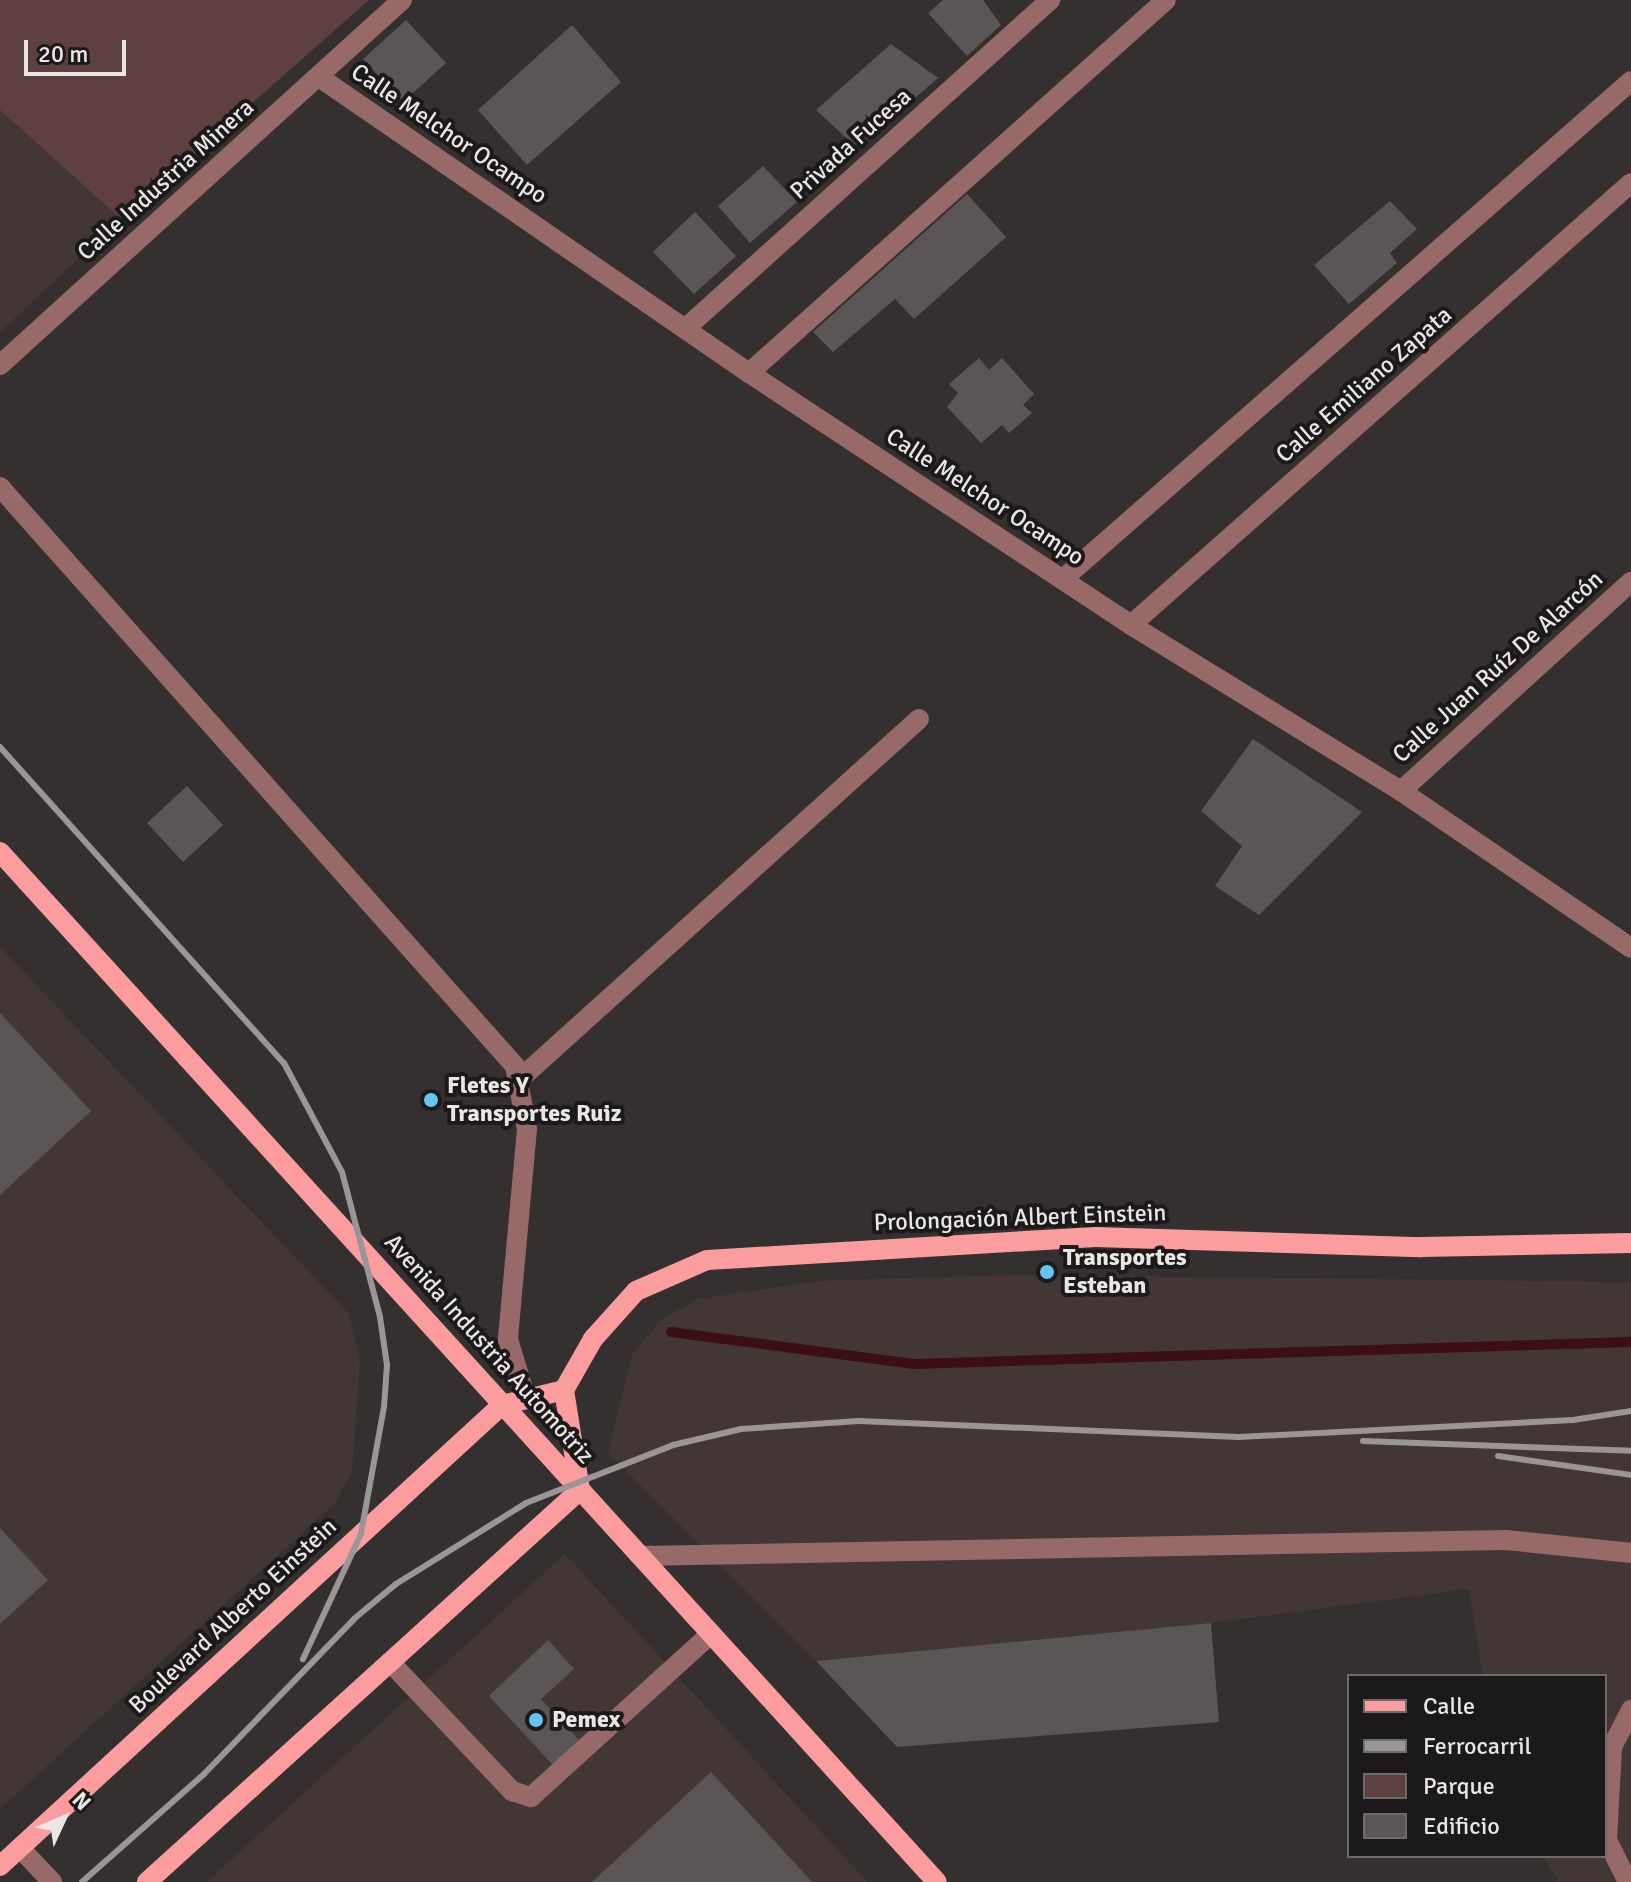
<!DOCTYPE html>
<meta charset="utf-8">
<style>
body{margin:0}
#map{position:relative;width:1631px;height:1882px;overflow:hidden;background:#353030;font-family:Signika,sans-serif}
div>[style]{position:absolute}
.built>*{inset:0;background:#433736}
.green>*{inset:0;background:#5f4040}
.stream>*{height:10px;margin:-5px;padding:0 5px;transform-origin:5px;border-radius:5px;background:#3d0e13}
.building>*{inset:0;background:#5b5656}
.minor>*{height:20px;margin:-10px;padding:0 10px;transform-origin:10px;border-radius:10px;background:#976969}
.major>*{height:20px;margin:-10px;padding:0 10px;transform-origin:10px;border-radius:10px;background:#fb9d9e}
.rail>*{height:6px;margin:-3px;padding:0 3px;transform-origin:3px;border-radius:3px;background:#9a9696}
.dots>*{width:22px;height:22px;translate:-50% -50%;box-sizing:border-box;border:4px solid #1b1919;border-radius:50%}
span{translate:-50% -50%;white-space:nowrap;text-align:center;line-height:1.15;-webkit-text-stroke:8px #1b1919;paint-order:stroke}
.street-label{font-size:24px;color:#eae6e6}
.poi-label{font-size:24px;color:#eae6e6;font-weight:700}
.left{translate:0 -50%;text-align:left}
.legend{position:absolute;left:1347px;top:1674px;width:260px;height:184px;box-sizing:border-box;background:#1b1919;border:2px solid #6e6b6b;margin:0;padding:10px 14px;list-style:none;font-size:24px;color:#eae6e6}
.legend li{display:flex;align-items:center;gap:16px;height:40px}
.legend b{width:40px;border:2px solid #6e6b6b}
.north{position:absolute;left:24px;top:1778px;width:80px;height:80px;-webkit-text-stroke:6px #1b1919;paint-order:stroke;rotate:46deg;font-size:22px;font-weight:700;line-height:32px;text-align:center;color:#eae6e6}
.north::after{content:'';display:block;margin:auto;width:28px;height:36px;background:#eae6e6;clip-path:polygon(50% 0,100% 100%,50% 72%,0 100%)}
.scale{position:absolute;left:24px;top:40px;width:102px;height:36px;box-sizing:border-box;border:4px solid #eae6e6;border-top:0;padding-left:10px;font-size:24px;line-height:28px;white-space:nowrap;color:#eae6e6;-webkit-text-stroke:6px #1b1919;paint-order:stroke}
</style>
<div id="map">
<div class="built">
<i style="clip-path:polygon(0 110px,121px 219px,0 332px)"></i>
<i style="clip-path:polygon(0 947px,349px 1314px,360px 1360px,352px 1471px,336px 1502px,0 1809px)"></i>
<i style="clip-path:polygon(1011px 1275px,1631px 1282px,1631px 1882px,1559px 1882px,1542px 1856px,1605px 1856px,1605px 1676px,1483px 1676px,1469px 1589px,1211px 1623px,816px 1661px,608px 1453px,632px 1355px,661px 1320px,699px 1299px,817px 1281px)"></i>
<i style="clip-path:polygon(565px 1554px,867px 1882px,207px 1882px)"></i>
</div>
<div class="green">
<i style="clip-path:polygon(0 0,369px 0,121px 219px,0 110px)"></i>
</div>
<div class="stream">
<i style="left:671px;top:1332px;width:245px;rotate:7.5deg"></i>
<i style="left:914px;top:1364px;width:717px;rotate:-1.76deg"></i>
</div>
<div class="building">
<i style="clip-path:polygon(943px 0,983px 0,1001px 25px,967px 56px,928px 13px)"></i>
<i style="clip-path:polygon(406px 20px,446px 63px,403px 102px,363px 59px)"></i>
<i style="clip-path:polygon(572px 25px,621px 82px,527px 165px,478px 110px)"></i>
<i style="clip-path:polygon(891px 44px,938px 78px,857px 148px,816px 110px)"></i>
<i style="clip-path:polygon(763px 166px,797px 202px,750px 243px,718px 206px)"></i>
<i style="clip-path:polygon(967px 194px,1006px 237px,914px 319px,895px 299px,833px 352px,813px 332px)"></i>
<i style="clip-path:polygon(1390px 201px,1417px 229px,1390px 253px,1397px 263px,1349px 304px,1314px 265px)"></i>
<i style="clip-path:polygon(695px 212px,736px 256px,694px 294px,653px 252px)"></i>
<i style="clip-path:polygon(979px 358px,989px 370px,1002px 358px,1034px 394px,1023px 405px,1032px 413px,1009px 433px,1002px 425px,981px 443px,947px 407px,958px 393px,949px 384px)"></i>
<i style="clip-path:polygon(1253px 739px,1362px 812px,1259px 915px,1215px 886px,1242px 846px,1201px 811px)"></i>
<i style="clip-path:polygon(187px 786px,223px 825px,183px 862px,147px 823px)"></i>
<i style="clip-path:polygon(0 1013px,91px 1111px,0 1195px)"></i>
<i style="clip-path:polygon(0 1528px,48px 1580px,0 1624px)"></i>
<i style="clip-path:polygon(1211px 1623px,1219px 1722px,897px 1747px,816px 1661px)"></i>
<i style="clip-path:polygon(548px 1640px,574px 1669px,541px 1699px,580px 1741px,553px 1765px,489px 1696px)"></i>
<i style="clip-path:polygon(711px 1772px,812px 1882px,592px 1882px)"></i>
</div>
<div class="minor">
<i style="left:319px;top:77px;width:522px;rotate:34.54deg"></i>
<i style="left:749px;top:373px;width:458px;rotate:33.4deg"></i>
<i style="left:1131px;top:625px;width:317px;rotate:31.6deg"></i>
<i style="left:1401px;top:791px;width:278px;rotate:34.3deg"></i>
<i style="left:687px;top:327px;width:489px;rotate:-42deg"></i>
<i style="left:0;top:365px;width:543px;rotate:-42.24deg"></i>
<i style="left:749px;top:373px;width:559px;rotate:-41.81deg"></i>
<i style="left:0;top:487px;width:775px;rotate:48.35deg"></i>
<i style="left:515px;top:1066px;width:64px;rotate:79.2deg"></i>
<i style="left:527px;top:1129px;width:211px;rotate:95.2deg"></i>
<i style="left:508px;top:1339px;width:63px;rotate:73.3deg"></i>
<i style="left:1063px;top:579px;width:755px;rotate:-41.24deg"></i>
<i style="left:1131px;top:625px;width:667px;rotate:-41.48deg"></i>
<i style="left:1401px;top:791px;width:311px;rotate:-42.3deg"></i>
<i style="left:521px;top:1078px;width:536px;rotate:-42.05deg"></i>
<i style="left:640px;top:1556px;width:866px;rotate:-1.06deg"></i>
<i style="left:1506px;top:1540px;width:126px;rotate:5.9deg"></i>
<i style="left:390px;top:1662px;width:178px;rotate:46.6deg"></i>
<i style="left:512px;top:1791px;width:20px;rotate:18deg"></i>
<i style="left:531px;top:1797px;width:243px;rotate:-42.2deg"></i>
<i style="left:20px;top:1848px;width:47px;rotate:46.7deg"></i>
<i style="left:1628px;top:1882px;width:47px;rotate:-116.6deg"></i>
<i style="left:1607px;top:1840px;width:93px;rotate:-86.9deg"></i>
<i style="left:1612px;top:1747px;width:42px;rotate:-62.8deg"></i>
</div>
<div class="major">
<i style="left:0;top:852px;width:1392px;rotate:47.71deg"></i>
<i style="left:580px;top:1490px;width:101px;rotate:-99.1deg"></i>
<i style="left:564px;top:1390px;width:59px;rotate:-60.4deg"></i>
<i style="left:593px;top:1339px;width:64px;rotate:-48.1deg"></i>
<i style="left:636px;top:1291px;width:77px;rotate:-23.6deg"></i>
<i style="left:707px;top:1260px;width:389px;rotate:-3.4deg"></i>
<i style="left:1095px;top:1237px;width:326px;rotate:1.8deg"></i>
<i style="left:1421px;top:1247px;width:210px;rotate:-1.1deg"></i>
<i style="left:0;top:1866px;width:682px;rotate:-42.56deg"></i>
<i style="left:502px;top:1405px;width:64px;rotate:-13.6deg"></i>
<i style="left:147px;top:1882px;width:584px;rotate:-42.15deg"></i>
</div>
<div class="rail">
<i style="left:0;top:747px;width:425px;rotate:48.1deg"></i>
<i style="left:284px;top:1063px;width:123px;rotate:62deg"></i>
<i style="left:342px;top:1172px;width:150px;rotate:75.3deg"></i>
<i style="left:380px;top:1317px;width:49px;rotate:81.7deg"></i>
<i style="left:387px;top:1365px;width:42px;rotate:94.1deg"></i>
<i style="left:384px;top:1407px;width:129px;rotate:100.3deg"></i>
<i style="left:361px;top:1534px;width:138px;rotate:114.9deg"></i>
<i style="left:1363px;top:1441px;width:268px;rotate:2.1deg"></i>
<i style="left:1498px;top:1456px;width:134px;rotate:8.1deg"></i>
<i style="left:82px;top:1882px;width:163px;rotate:-41.5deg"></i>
<i style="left:204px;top:1774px;width:217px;rotate:-45.9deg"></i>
<i style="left:355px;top:1618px;width:53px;rotate:-39.7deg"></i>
<i style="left:396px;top:1584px;width:153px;rotate:-31.9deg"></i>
<i style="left:526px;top:1503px;width:158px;rotate:-21.5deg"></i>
<i style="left:673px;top:1445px;width:70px;rotate:-13.2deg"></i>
<i style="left:741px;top:1429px;width:118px;rotate:-3.9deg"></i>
<i style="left:859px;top:1421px;width:380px;rotate:2.4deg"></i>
<i style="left:1239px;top:1437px;width:334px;rotate:-2.9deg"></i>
<i style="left:1573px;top:1420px;width:59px;rotate:-8.8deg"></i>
</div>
<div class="dots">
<i style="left:431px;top:1100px;background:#65c5ee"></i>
<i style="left:1047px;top:1272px;background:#65c5ee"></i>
<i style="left:536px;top:1720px;background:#65c5ee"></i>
</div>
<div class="street-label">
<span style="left:449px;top:134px;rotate:34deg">Calle Melchor Ocampo</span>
<span style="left:851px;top:144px;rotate:-42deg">Privada Fucesa</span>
<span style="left:166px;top:180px;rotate:-42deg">Calle Industria Minera</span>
<span style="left:1364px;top:385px;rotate:-41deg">Calle Emiliano Zapata</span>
<span style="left:985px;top:497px;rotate:33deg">Calle Melchor Ocampo</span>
<span style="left:1498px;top:667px;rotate:-42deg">Calle Juan Ruíz De Alarcón</span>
<span style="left:1020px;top:1218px;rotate:-2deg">Prolongación Albert Einstein</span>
<span style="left:489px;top:1349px;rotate:48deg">Avenida Industria Automotriz</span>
<span style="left:233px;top:1616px;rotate:-43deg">Boulevard Alberto Einstein</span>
</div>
<div class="poi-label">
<span class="left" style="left:447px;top:1100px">Fletes Y<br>Transportes Ruiz</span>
<span class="left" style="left:1063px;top:1272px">Transportes<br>Esteban</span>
<span class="left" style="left:552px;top:1720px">Pemex</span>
</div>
<ul class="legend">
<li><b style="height:10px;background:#fb9d9e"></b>Calle</li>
<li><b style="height:10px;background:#9a9696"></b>Ferrocarril</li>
<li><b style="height:22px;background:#5f4040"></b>Parque</li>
<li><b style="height:22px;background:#5b5656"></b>Edificio</li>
</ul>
<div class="north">N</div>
<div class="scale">20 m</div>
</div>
